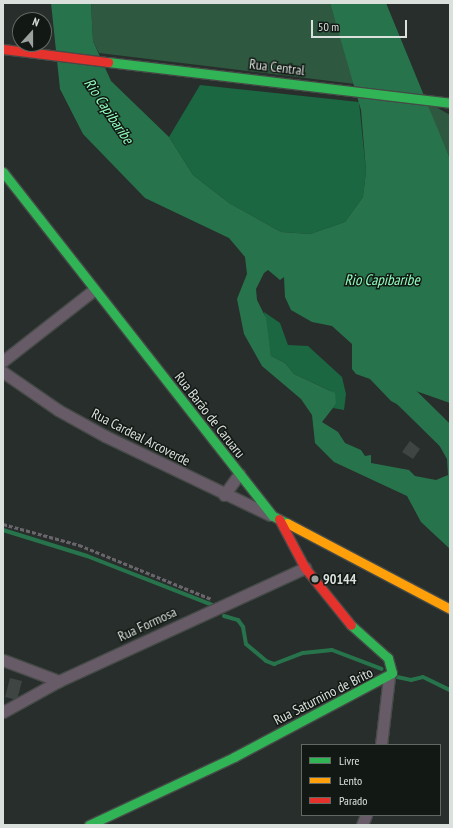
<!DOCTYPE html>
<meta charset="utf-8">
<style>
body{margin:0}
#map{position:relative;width:453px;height:828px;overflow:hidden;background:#282e2b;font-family:"PT Sans Narrow",sans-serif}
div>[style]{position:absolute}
.green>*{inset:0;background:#2e5840}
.forest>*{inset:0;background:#1a6741}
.water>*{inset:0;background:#27744c}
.stream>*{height:4px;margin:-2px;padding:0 2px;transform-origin:2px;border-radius:2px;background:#27744c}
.river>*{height:23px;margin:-11.5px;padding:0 11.5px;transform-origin:11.5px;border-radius:11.5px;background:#27744c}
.building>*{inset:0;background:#3f4542}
.path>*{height:2.5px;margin-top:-1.25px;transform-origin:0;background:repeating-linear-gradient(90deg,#6a656b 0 4px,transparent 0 6px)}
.roads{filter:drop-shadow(1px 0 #454a47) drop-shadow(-1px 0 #454a47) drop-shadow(0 1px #454a47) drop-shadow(0 -1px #454a47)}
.street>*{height:11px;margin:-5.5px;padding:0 5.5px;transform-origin:5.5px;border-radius:5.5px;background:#665b66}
.fast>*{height:9px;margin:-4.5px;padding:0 4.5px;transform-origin:4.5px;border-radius:4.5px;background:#30b455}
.slow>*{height:9px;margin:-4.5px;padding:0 4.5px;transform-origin:4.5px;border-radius:4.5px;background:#ff9f0a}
.jam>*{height:9px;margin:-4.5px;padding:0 4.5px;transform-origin:4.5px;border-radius:4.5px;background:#e5322d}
.dots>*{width:11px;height:11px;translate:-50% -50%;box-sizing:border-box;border:2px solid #121814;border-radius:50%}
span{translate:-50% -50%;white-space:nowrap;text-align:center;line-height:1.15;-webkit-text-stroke:3px #121814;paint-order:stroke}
.street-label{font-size:14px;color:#dae1dc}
.poi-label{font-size:14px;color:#dae1dc;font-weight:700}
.left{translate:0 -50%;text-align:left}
.water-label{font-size:15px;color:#90febc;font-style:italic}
.frame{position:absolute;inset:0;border:4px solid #dae1dc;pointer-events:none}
.legend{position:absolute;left:301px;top:744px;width:140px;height:72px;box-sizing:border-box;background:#121814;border:1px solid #626864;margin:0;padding:5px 7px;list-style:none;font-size:12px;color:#dae1dc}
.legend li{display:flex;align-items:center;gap:8px;height:20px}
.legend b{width:20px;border:1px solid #626864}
.north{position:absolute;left:12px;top:12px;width:40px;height:40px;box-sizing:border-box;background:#121814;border:1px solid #626864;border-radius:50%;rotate:21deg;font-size:11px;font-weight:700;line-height:16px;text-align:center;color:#dae1dc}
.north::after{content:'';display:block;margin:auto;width:14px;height:18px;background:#9ca29e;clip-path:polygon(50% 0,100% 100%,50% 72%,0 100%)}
.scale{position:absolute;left:311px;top:20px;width:96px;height:18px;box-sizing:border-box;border:2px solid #dae1dc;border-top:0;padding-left:5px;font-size:12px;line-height:14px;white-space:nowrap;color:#dae1dc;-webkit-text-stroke:3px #121814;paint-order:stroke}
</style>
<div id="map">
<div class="green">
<i style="clip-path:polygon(91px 3px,330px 3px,355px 84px,99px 53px,93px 41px)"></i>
<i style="clip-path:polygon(427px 102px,450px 115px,450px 159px,436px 129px)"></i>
</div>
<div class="forest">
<i style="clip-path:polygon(200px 85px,359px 102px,366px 171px,363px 197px,345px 222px,310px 234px,281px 232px,229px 203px,193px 175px,169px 137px)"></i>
<i style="clip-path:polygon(264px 312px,280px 323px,288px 345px,308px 346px,342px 377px,346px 394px,344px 410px,333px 408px,336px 404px,331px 391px,294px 374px,285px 363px,271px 356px)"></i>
</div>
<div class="water">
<i style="clip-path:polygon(51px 3px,91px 3px,93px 41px,111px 81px,169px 137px,193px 175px,229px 203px,281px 232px,310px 234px,345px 222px,363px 197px,366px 171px,361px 110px,330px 3px,386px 3px,450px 159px,450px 403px,413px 390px,409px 396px,416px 404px,412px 409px,414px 413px,391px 401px,370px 379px,356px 374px,352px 369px,352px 344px,332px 326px,312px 322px,291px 310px,285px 297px,284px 277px,280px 280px,268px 270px,264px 273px,256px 289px,257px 300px,266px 318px,271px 356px,285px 363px,294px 374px,335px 393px,336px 404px,322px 422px,338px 432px,345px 443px,361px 450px,365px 456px,371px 455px,371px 463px,409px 470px,415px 476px,436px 480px,448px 475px,447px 459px,438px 443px,443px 430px,450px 424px,450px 549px,421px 522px,407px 496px,334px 462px,315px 443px,312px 415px,301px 399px,262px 366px,244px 334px,237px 299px,247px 274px,245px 257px,229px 238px,145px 198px,83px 134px,60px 89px)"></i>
</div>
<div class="stream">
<i style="left:3px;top:530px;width:88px;rotate:17.2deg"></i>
<i style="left:87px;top:556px;width:135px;rotate:21.3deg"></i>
<i style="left:224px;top:616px;width:15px;rotate:16deg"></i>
<i style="left:238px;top:620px;width:9px;rotate:54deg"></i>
<i style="left:243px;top:627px;width:17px;rotate:80deg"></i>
<i style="left:246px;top:644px;width:26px;rotate:40deg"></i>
<i style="left:266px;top:661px;width:9px;rotate:21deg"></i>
<i style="left:274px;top:664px;width:31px;rotate:-21deg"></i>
<i style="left:303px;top:653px;width:29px;rotate:-6deg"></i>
<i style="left:332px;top:650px;width:53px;rotate:20.8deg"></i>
<i style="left:397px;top:677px;width:14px;rotate:12deg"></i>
<i style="left:411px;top:680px;width:12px;rotate:-14deg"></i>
<i style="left:423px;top:677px;width:30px;rotate:26deg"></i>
</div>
<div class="river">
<i style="left:393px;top:384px;width:80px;rotate:44.5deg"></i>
</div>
<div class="building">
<i style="clip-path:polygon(410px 441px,420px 449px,413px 459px,402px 452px)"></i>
<i style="clip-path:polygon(10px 678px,22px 681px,17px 700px,5px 697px)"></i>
</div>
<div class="path">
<i style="left:3px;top:524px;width:79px;rotate:15.4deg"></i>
<i style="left:79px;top:545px;width:143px;rotate:22.2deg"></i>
</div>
<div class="roads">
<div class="street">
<i style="left:3px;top:361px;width:115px;rotate:-38deg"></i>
<i style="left:3px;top:372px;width:67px;rotate:34.6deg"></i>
<i style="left:58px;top:410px;width:54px;rotate:29deg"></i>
<i style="left:105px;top:436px;width:183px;rotate:25.6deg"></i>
<i style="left:224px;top:495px;width:26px;rotate:-54deg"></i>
<i style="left:3px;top:660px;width:60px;rotate:20.6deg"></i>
<i style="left:3px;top:712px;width:64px;rotate:-29deg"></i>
<i style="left:59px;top:681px;width:271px;rotate:-24.7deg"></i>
<i style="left:381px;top:745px;width:68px;rotate:-83.3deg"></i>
<i style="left:362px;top:825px;width:11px;rotate:-68deg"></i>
</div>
<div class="fast">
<i style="left:108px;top:62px;width:344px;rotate:6.8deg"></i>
<i style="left:3px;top:172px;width:437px;rotate:51.9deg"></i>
<i style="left:273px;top:516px;width:16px;rotate:27deg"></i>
<i style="left:89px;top:825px;width:160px;rotate:-25.1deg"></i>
<i style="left:234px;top:757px;width:179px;rotate:-28deg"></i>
<i style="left:392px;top:673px;width:16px;rotate:-105deg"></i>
<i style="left:388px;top:658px;width:50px;rotate:-138.3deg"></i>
</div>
<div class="slow">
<i style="left:287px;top:523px;width:184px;rotate:27.8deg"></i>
</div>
<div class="jam">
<i style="left:3px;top:49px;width:106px;rotate:7.1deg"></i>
<i style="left:279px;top:519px;width:55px;rotate:62deg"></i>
<i style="left:305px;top:568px;width:73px;rotate:51.1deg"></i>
</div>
</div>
<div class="dots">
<i style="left:315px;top:579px;background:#9ca29e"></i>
</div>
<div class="street-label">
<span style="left:277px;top:67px;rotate:7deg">Rua Central</span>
<span style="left:210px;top:415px;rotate:52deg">Rua Barão de Caruaru</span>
<span style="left:141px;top:437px;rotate:27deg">Rua Cardeal Arcoverde</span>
<span style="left:147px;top:624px;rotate:-25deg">Rua Formosa</span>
<span style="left:323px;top:696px;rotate:-27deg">Rua Saturnino de Brito</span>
</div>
<div class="poi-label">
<span class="left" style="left:323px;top:579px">90144</span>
</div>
<div class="water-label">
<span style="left:109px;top:111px;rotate:56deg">Rio Capibaribe</span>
<span style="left:382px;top:280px">Rio Capibaribe</span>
</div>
<div class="frame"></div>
<ul class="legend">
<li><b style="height:5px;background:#30b455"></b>Livre</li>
<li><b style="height:5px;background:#ff9f0a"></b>Lento</li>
<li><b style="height:5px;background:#e5322d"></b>Parado</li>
</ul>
<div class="north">N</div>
<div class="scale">50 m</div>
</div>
